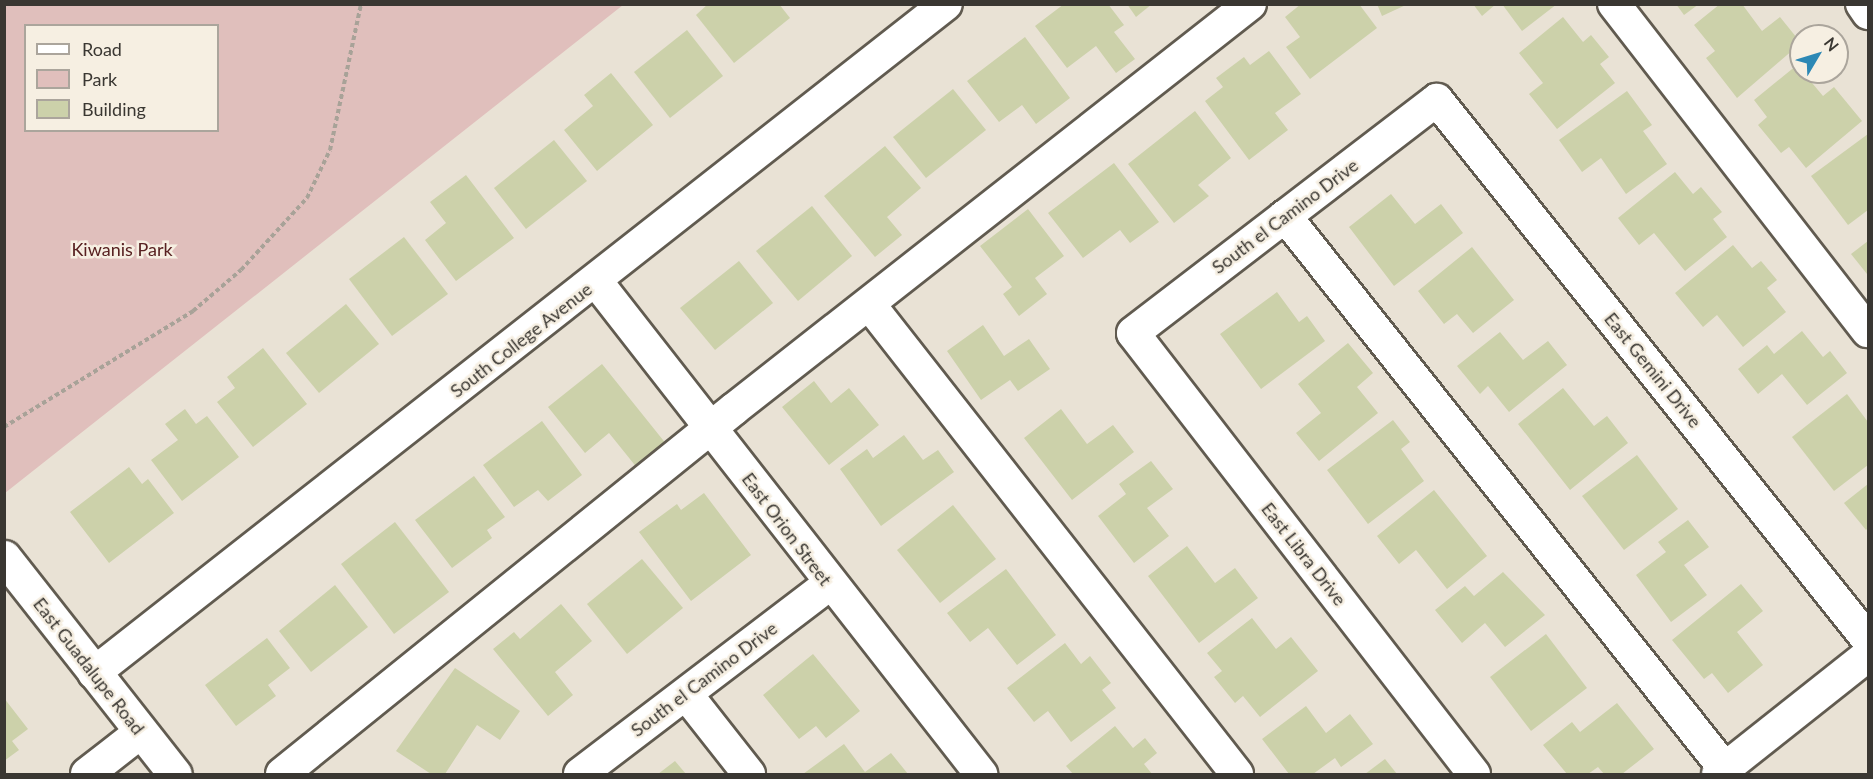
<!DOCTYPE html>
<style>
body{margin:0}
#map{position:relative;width:1873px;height:779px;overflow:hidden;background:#e9e2d5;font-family:Lato,sans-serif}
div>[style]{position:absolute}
.green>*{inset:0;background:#e0bfbc}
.building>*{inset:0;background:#ccd1aa}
.path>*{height:4px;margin-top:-2px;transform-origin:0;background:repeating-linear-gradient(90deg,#a8a298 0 4.5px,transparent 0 7.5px)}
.roads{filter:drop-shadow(2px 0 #615b50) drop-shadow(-2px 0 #615b50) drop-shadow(0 2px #615b50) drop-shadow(0 -2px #615b50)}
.minor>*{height:32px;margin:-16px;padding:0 16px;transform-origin:16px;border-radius:16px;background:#fff}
.major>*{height:33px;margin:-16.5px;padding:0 16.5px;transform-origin:16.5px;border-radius:16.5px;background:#fff}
span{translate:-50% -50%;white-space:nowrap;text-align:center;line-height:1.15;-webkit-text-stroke:5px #f6efe2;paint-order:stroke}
.street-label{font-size:18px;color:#3a3732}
.park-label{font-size:18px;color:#582121}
.frame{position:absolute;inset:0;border:6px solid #3a3732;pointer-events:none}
.legend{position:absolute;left:24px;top:24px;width:195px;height:108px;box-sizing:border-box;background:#f6efe2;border:2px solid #aba59c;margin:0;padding:8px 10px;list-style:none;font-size:18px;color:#3a3732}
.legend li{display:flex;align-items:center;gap:12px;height:30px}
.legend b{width:30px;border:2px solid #aba59c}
.north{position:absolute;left:1789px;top:24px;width:60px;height:60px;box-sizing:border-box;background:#f6efe2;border:2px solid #aba59c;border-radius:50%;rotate:52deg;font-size:16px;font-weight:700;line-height:24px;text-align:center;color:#3a3732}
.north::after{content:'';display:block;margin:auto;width:21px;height:27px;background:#2c88b5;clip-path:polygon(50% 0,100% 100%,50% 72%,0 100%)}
</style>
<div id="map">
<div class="green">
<i style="clip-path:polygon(evenodd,5px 4px,623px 4px,623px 5px,5px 493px,5px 4px,26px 26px,218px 26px,218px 130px,26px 130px,26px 26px)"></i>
</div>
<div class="building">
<i style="clip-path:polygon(708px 4px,779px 4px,790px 18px,734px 63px,696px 15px)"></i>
<i style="clip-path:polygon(1064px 4px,1108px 4px,1124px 25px,1114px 32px,1135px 59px,1116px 73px,1096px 46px,1067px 68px,1035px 26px)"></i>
<i style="clip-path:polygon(1127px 4px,1152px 4px,1136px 17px)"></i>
<i style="clip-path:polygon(1301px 4px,1359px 4px,1377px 28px,1310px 79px,1286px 47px,1300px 37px,1285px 17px)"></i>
<i style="clip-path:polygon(1377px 4px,1408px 4px,1382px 16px)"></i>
<i style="clip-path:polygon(1473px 4px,1496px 4px,1482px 16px)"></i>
<i style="clip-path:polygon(1502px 4px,1557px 4px,1522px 31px)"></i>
<i style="clip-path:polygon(1676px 4px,1699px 4px,1684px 15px)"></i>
<i style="clip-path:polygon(1720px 4px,1742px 4px,1762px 31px,1780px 17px,1801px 43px,1737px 98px,1706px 58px,1715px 51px,1694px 25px)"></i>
<i style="clip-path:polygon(1563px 17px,1583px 42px,1591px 35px,1609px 57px,1600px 64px,1615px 83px,1557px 129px,1529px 94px,1543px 83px,1519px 53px)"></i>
<i style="clip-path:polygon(687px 30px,723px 76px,670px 118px,634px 72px)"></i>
<i style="clip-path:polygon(1025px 37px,1070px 98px,1036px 124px,1022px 105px,999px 122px,967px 81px)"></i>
<i style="clip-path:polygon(1269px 51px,1301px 94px,1275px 113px,1288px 130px,1249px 160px,1205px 101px,1223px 87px,1216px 78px,1244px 57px,1250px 65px)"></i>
<i style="clip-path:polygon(1797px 65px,1823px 96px,1834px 87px,1862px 121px,1806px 168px,1789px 147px,1781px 153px,1758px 125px,1767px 117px,1754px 100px)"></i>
<i style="clip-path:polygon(611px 73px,653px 125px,597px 171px,564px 130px,593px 106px,584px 95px)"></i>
<i style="clip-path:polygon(953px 89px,986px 130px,926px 178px,893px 137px)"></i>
<i style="clip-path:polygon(1627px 91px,1652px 125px,1643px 131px,1667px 164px,1626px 194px,1601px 158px,1582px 172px,1559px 140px)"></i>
<i style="clip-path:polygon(1195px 111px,1231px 158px,1198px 185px,1209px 196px,1174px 223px,1128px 164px)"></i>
<i style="clip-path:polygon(1868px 134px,1868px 210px,1848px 225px,1811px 176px)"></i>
<i style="clip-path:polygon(554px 140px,587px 181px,526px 229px,494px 188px)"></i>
<i style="clip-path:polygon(885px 146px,921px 188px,887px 217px,902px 235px,875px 257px,824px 196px)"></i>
<i style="clip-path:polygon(1114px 163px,1159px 222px,1130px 243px,1120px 230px,1083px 258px,1048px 213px)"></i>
<i style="clip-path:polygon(1675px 172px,1693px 194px,1701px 187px,1722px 212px,1713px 219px,1727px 237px,1685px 271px,1654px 233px,1639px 245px,1618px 218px)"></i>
<i style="clip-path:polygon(466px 175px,514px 238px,456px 281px,425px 240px,446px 223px,430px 202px)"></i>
<i style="clip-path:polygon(1391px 194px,1415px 224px,1441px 204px,1463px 233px,1394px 286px,1349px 227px)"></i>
<i style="clip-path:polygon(812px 206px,852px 256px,798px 301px,756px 251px)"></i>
<i style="clip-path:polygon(1028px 209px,1064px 256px,1035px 278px,1047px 294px,1019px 316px,1003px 294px,1012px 287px,980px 246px)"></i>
<i style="clip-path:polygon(404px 237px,448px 294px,392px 336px,349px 279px)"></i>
<i style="clip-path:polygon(1868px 241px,1868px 273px,1867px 274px,1851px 254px)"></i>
<i style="clip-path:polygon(1733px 245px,1752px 268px,1761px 261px,1777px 280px,1767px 288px,1786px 312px,1743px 347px,1717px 315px,1703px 327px,1675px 293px)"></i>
<i style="clip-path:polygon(1472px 247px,1514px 300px,1473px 333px,1457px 314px,1444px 324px,1418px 291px)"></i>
<i style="clip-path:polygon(739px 261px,773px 303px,715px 350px,680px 308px)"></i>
<i style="clip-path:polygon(1277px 292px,1299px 322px,1307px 316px,1325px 341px,1261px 389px,1220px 334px)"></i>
<i style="clip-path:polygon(346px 304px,379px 344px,319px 393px,286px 353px)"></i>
<i style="clip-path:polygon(983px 325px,1004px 356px,1029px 339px,1050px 369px,1018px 391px,1010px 380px,981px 400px,947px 351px)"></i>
<i style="clip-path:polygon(1802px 331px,1823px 357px,1830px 351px,1847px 373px,1807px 405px,1782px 374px,1758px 394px,1738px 369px,1767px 345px,1774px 354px)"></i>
<i style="clip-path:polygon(1500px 332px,1523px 360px,1548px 341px,1567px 365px,1509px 412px,1488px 386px,1480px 394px,1457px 366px)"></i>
<i style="clip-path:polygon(1348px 343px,1373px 373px,1357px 387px,1378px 413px,1319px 461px,1296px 433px,1321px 413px,1298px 384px)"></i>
<i style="clip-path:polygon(263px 348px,307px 404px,253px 447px,217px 402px,235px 388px,227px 377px)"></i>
<i style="clip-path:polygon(602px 364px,667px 445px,638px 469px,609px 433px,585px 453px,548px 407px)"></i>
<i style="clip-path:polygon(814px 381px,831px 403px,849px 388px,879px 425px,829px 465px,782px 407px)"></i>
<i style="clip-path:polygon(1563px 388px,1594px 426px,1607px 416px,1628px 443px,1570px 490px,1518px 424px)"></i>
<i style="clip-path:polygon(1847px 394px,1868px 422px,1868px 465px,1834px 491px,1792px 437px)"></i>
<i style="clip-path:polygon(185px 409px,196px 424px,207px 416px,239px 457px,182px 501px,151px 460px,178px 440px,165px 424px)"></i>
<i style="clip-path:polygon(1061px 409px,1087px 444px,1113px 425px,1134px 452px,1072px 500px,1024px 438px)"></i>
<i style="clip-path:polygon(1393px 420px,1410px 442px,1401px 449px,1424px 481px,1368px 524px,1327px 470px)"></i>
<i style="clip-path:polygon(542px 421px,582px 475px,548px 501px,538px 490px,514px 507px,483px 465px)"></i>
<i style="clip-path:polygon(904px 435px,923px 460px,938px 450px,954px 472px,881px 526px,840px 469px,867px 449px,873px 458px)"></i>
<i style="clip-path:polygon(1637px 455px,1678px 509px,1624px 550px,1582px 496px)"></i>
<i style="clip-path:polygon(1151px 461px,1173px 489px,1147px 508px,1169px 536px,1134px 563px,1098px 516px,1126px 494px,1119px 484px)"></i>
<i style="clip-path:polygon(129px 467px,142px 484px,148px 479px,174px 513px,109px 563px,70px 512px)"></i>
<i style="clip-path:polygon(474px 476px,505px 517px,487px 530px,492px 538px,452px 568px,415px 520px)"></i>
<i style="clip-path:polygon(1868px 484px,1868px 528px,1866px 530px,1844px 503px)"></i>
<i style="clip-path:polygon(1434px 490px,1487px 556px,1447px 589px,1416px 550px,1399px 564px,1377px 536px)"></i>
<i style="clip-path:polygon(704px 493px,751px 555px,691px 601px,639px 532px,677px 504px,681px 510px)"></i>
<i style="clip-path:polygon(953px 505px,996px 559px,940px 603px,897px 550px)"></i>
<i style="clip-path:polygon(1688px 520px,1709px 547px,1684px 565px,1707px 595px,1671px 622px,1636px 575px,1666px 552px,1658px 542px)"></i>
<i style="clip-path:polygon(395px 522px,449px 592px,394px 634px,341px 564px)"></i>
<i style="clip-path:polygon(1187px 546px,1215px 583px,1235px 568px,1258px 598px,1199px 643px,1148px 576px)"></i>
<i style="clip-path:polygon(642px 559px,683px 608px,627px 654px,587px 604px)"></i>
<i style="clip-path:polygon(1006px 569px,1056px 635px,1017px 665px,988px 628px,970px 642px,947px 613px)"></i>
<i style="clip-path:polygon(1503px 572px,1545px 615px,1505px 647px,1485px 623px,1462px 643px,1435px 610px,1465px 586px,1474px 596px)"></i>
<i style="clip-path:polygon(1741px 584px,1763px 611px,1737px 632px,1763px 665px,1728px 693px,1712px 673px,1704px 679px,1672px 640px)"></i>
<i style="clip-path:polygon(335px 585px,368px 627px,311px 672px,279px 631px)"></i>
<i style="clip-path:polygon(561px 604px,592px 641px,555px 672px,573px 695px,548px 716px,493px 649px,514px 632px,520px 639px)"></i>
<i style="clip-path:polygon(1252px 618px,1276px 649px,1291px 637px,1318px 671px,1260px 717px,1243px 696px,1235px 703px,1214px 677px,1222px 671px,1207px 653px)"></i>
<i style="clip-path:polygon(1546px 634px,1587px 688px,1531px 731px,1490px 677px)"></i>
<i style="clip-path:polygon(267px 638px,290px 668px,268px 685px,276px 696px,236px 726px,205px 685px)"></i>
<i style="clip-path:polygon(1065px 643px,1081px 664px,1090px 656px,1111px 683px,1102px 690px,1116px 708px,1071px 742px,1048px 711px,1034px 722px,1007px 688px)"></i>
<i style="clip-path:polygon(813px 654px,860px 711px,826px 738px,816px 726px,799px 739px,763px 695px)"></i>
<i style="clip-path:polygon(455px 668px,520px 711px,500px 740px,477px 725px,445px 774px,431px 774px,396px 751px)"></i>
<i style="clip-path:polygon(4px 698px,28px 729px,12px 741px,19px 750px,4px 761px)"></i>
<i style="clip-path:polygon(1617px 703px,1654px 749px,1622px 774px,1604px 774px,1598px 767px,1588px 774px,1567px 774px,1543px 745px,1572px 722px,1580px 732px)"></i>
<i style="clip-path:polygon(1306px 706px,1326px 733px,1350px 714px,1373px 744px,1341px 767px,1335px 758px,1313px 774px,1289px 774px,1262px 739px)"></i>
<i style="clip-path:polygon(1115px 726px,1133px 748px,1145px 738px,1157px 753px,1144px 764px,1152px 774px,1073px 774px,1066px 766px)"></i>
<i style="clip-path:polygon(844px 744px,865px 772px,891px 753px,908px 774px,803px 774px)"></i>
<i style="clip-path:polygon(1385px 759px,1397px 774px,1365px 774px)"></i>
<i style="clip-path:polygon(675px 761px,686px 774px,658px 774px)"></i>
</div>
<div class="path">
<i style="left:4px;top:427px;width:222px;rotate:-31.5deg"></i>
<i style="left:193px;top:311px;width:63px;rotate:-40.5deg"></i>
<i style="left:241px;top:270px;width:98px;rotate:-47.5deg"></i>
<i style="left:307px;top:198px;width:53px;rotate:-64.4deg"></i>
<i style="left:330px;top:150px;width:149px;rotate:-78deg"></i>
</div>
<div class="roads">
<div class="minor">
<i style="left:1614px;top:4px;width:414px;rotate:52.2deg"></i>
<i style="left:1862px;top:4px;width:11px;rotate:56deg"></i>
<i style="left:1285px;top:216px;width:707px;rotate:51.49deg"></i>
<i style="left:596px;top:281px;width:626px;rotate:52.01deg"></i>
<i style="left:869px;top:304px;width:597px;rotate:51.94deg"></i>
<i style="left:94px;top:673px;width:1083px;rotate:-38.14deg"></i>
<i style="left:686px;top:694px;width:102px;rotate:51.8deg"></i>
<i style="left:87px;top:774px;width:68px;rotate:-37.9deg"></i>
<i style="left:282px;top:774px;width:581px;rotate:-38.92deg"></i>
<i style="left:734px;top:409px;width:656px;rotate:-38.13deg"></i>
<i style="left:580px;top:774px;width:313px;rotate:-37.3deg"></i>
<i style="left:1474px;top:774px;width:557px;rotate:-127.71deg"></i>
<i style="left:1133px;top:333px;width:383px;rotate:-37.5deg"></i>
<i style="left:1437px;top:100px;width:691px;rotate:51.4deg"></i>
<i style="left:1718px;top:774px;width:191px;rotate:-38.4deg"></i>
</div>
<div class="major">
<i style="left:4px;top:557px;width:276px;rotate:51.8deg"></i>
</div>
</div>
<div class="street-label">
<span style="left:1285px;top:216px;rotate:-37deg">South el Camino Drive</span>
<span style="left:521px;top:340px;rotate:-38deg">South College Avenue</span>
<span style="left:1653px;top:370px;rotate:51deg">East Gemini Drive</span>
<span style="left:787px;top:529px;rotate:53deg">East Orion Street</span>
<span style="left:1304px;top:554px;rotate:52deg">East Libra Drive</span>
<span style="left:89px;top:666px;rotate:52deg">East Guadalupe Road</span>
<span style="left:704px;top:679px;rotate:-37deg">South el Camino Drive</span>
</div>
<div class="park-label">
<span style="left:122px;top:249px">Kiwanis Park</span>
</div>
<div class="frame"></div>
<ul class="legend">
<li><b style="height:8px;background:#fff"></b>Road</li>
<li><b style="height:16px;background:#e0bfbc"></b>Park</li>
<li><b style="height:16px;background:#ccd1aa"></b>Building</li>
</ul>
<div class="north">N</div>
</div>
